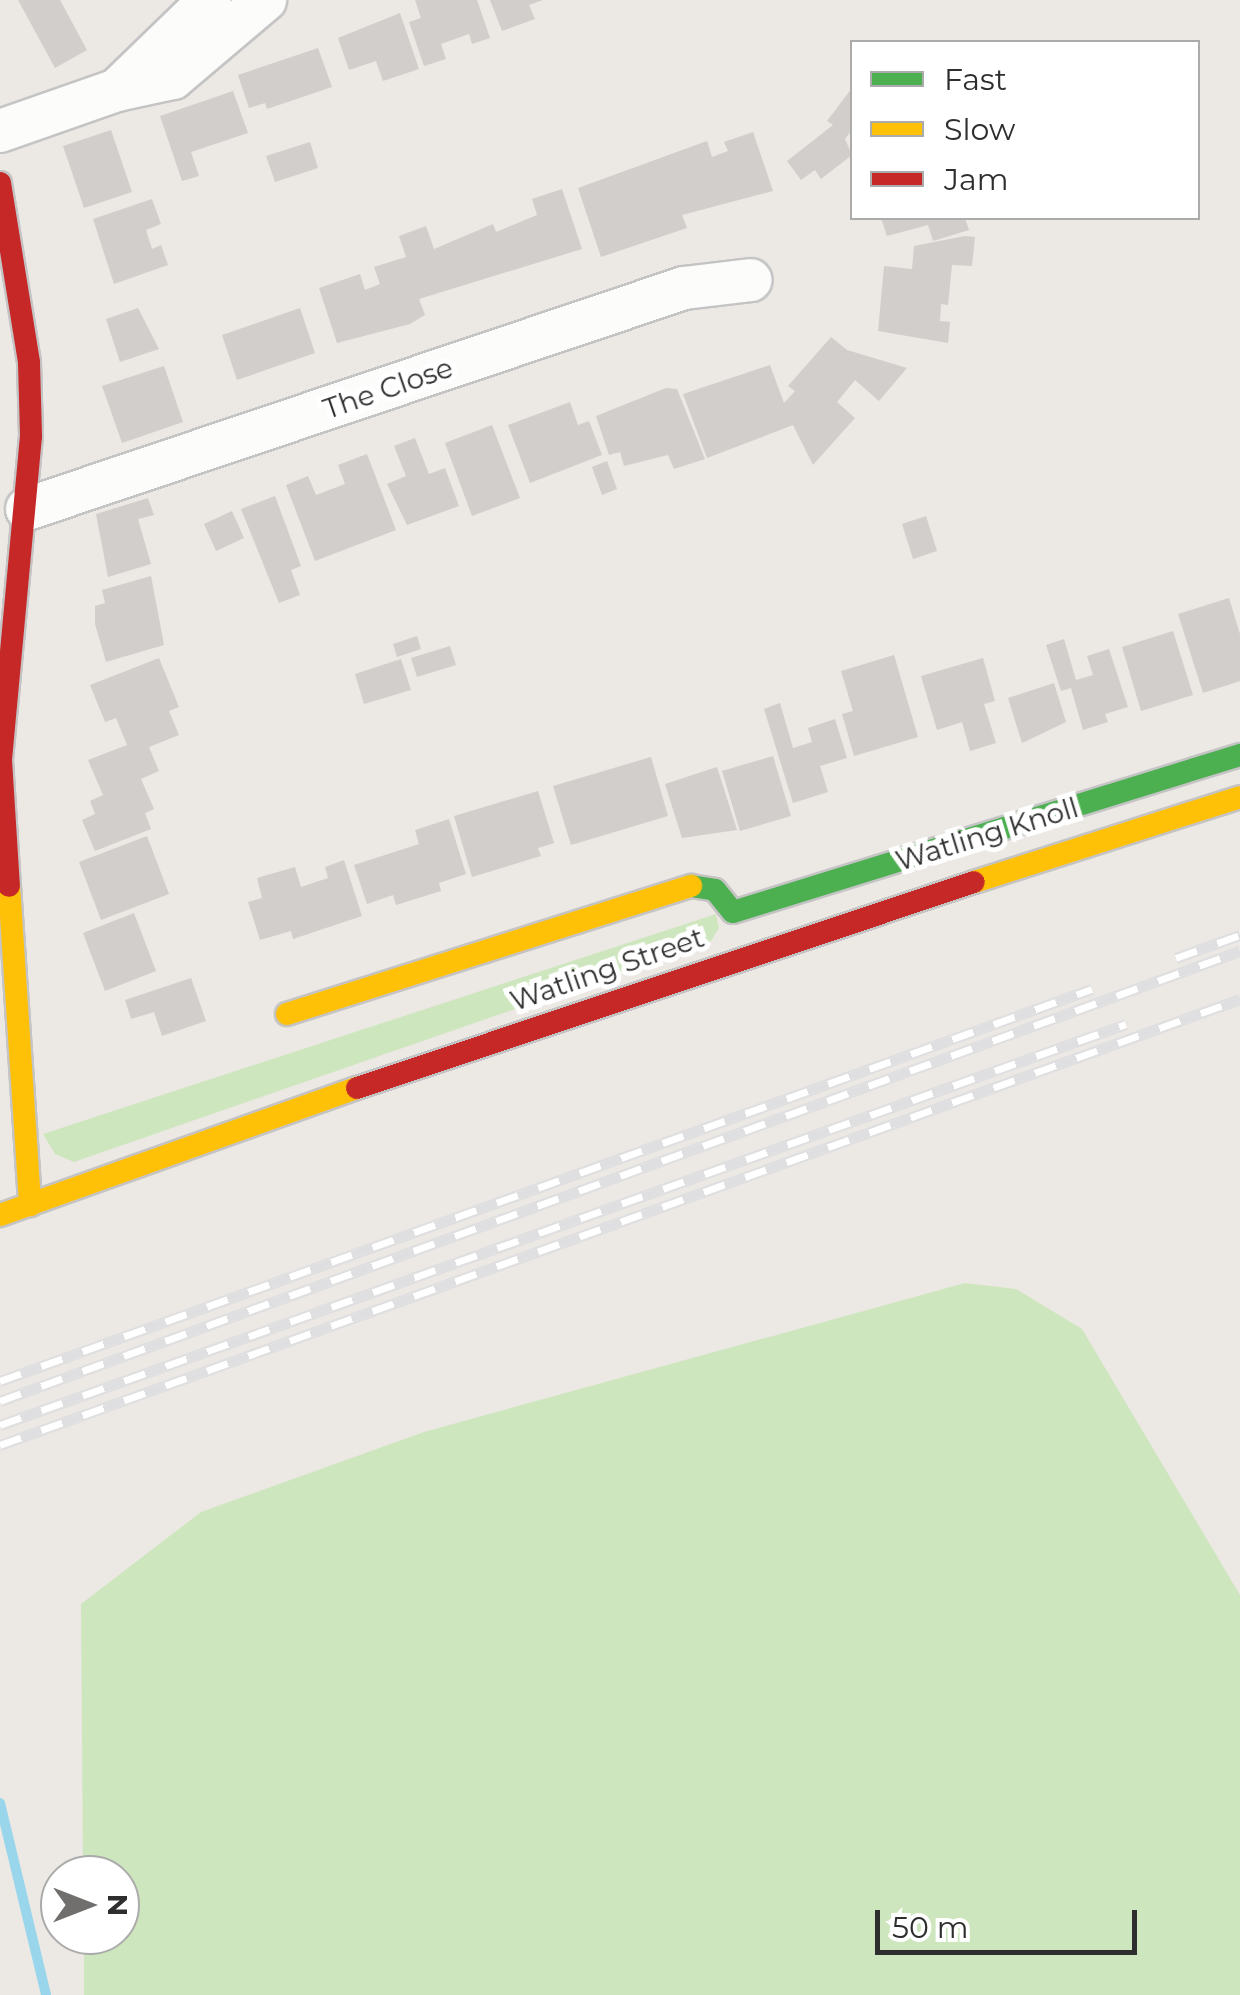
<!DOCTYPE html>
<style>
body{margin:0}
#map{position:relative;width:1240px;height:1995px;overflow:hidden;background:#ece8e4;font-family:Montserrat,sans-serif}
div>[style]{position:absolute}
.green>*{inset:0;background:#cee6be}
.stream>*{height:10px;margin:-5px;padding:0 5px;transform-origin:5px;border-radius:5px;background:#99d6ec}
.building>*{inset:0;background:#d1cecb}
.roads{filter:drop-shadow(2px 0 #c5c4c5) drop-shadow(-2px 0 #c5c4c5) drop-shadow(0 2px #c5c4c5) drop-shadow(0 -2px #c5c4c5)}
.street>*{height:42px;margin:-21px;padding:0 21px;transform-origin:21px;border-radius:21px;background:#fcfcfb}
.fast>*{height:22px;margin:-11px;padding:0 11px;transform-origin:11px;border-radius:11px;background:#4caf50}
.slow>*{height:22px;margin:-11px;padding:0 11px;transform-origin:11px;border-radius:11px;background:#ffc107}
.jam>*{height:22px;margin:-11px;padding:0 11px;transform-origin:11px;border-radius:11px;background:#c62828}
.rail>*{height:11px;margin-top:-5.5px;transform-origin:0;background:repeating-linear-gradient(90deg,#fff 0 22px,#dfdfe1 0 44px);box-sizing:border-box;border-block:2px solid #dfdfe1}
span{translate:-50% -50%;white-space:nowrap;text-align:center;line-height:1.15;-webkit-text-stroke:10px #fff;paint-order:stroke}
.street-label{font-size:28px;color:#2e2e2e}
.legend{position:absolute;left:850px;top:40px;width:350px;height:180px;box-sizing:border-box;background:#fff;border:2px solid #ababab;margin:0;padding:12px 18px;list-style:none;font-size:30px;color:#2e2e2e}
.legend li{display:flex;align-items:center;gap:20px;height:50px}
.legend b{width:50px;border:2px solid #ababab}
.north{position:absolute;left:40px;top:1855px;width:100px;height:100px;box-sizing:border-box;background:#fff;border:2px solid #ababab;border-radius:50%;rotate:90deg;font-size:28px;font-weight:700;line-height:40px;text-align:center;color:#2e2e2e}
.north::after{content:'';display:block;margin:auto;width:35px;height:45px;background:#706f6e;clip-path:polygon(50% 0,100% 100%,50% 72%,0 100%)}
.scale{position:absolute;left:875px;top:1910px;width:262px;height:45px;box-sizing:border-box;border:5px solid #2e2e2e;border-top:0;padding-left:12px;font-size:30px;line-height:35px;white-space:nowrap;color:#2e2e2e;-webkit-text-stroke:8px #fff;paint-order:stroke}
</style>
<div id="map">
<div class="green">
<i style="clip-path:polygon(716px 914px,719px 928px,711px 941px,74px 1162px,55px 1154px,43px 1134px)"></i>
<i style="clip-path:polygon(965px 1283px,1016px 1289px,1082px 1329px,1240px 1595px,1240px 1995px,84px 1995px,84px 1935px,120px 1935px,120px 1875px,83px 1875px,81px 1604px,201px 1512px,424px 1432px)"></i>
</div>
<div class="stream">
<i style="left:0;top:1803px;width:197px;rotate:76.5deg"></i>
</div>
<div class="building">
<i style="clip-path:polygon(18px 0,60px 0,87px 50px,55px 68px)"></i>
<i style="clip-path:polygon(415px 0,477px 0,490px 38px,472px 44px,469px 34px,441px 44px,446px 59px,424px 66px,409px 22px,421px 18px)"></i>
<i style="clip-path:polygon(490px 0,543px 0,529px 5px,535px 19px,502px 31px)"></i>
<i style="clip-path:polygon(400px 13px,419px 69px,383px 81px,376px 61px,349px 70px,338px 38px)"></i>
<i style="clip-path:polygon(318px 48px,332px 87px,267px 109px,265px 103px,249px 108px,238px 75px)"></i>
<i style="clip-path:polygon(852px 88px,852px 130px,845px 139px,852px 155px,821px 179px,815px 170px,801px 180px,787px 161px,833px 125px,827px 121px)"></i>
<i style="clip-path:polygon(233px 91px,248px 133px,191px 152px,199px 176px,182px 181px,160px 116px)"></i>
<i style="clip-path:polygon(111px 130px,132px 192px,84px 208px,63px 146px)"></i>
<i style="clip-path:polygon(753px 132px,773px 191px,682px 215px,687px 228px,601px 257px,578px 188px,707px 141px,712px 157px,728px 151px,724px 142px)"></i>
<i style="clip-path:polygon(310px 142px,318px 168px,275px 182px,266px 156px)"></i>
<i style="clip-path:polygon(562px 189px,582px 249px,419px 299px,425px 315px,410px 324px,337px 343px,319px 288px,360px 274px,365px 290px,380px 284px,374px 267px,406px 257px,399px 236px,426px 226px,434px 249px,493px 224px,496px 232px,537px 215px,532px 199px)"></i>
<i style="clip-path:polygon(152px 199px,161px 224px,146px 230px,152px 249px,161px 245px,168px 265px,114px 284px,93px 219px)"></i>
<i style="clip-path:polygon(881px 218px,965px 218px,969px 230px,933px 241px,928px 225px,887px 236px)"></i>
<i style="clip-path:polygon(965px 236px,975px 237px,972px 266px,952px 265px,948px 305px,941px 304px,940px 321px,950px 322px,948px 343px,878px 331px,884px 266px,912px 269px,914px 246px)"></i>
<i style="clip-path:polygon(138px 308px,159px 349px,120px 362px,106px 319px)"></i>
<i style="clip-path:polygon(300px 308px,315px 353px,237px 380px,222px 335px)"></i>
<i style="clip-path:polygon(831px 337px,847px 350px,907px 368px,879px 401px,855px 380px,837px 402px,855px 418px,813px 465px,793px 425px,707px 458px,683px 394px,770px 365px,784px 403px,795px 391px,788px 386px)"></i>
<i style="clip-path:polygon(164px 366px,183px 422px,122px 443px,102px 386px)"></i>
<i style="clip-path:polygon(666px 388px,677px 389px,705px 459px,674px 469px,668px 455px,624px 466px,620px 452px,609px 455px,596px 416px)"></i>
<i style="clip-path:polygon(570px 402px,578px 425px,589px 421px,602px 455px,530px 483px,508px 425px)"></i>
<i style="clip-path:polygon(492px 425px,520px 498px,472px 516px,445px 443px)"></i>
<i style="clip-path:polygon(415px 438px,429px 474px,445px 468px,459px 506px,407px 525px,387px 484px,406px 476px,394px 446px)"></i>
<i style="clip-path:polygon(367px 454px,396px 530px,315px 561px,286px 485px,308px 476px,316px 495px,345px 484px,338px 465px)"></i>
<i style="clip-path:polygon(607px 461px,617px 489px,602px 495px,592px 467px)"></i>
<i style="clip-path:polygon(275px 496px,301px 566px,291px 570px,300px 595px,279px 603px,241px 509px)"></i>
<i style="clip-path:polygon(148px 498px,154px 515px,138px 519px,151px 564px,108px 577px,96px 514px)"></i>
<i style="clip-path:polygon(232px 511px,244px 538px,216px 551px,204px 524px)"></i>
<i style="clip-path:polygon(926px 516px,937px 551px,913px 559px,902px 524px)"></i>
<i style="clip-path:polygon(151px 576px,164px 645px,106px 662px,95px 624px,95px 606px,105px 603px,102px 590px)"></i>
<i style="clip-path:polygon(1229px 598px,1240px 634px,1240px 681px,1203px 693px,1178px 614px)"></i>
<i style="clip-path:polygon(1173px 631px,1193px 695px,1141px 711px,1122px 647px)"></i>
<i style="clip-path:polygon(417px 636px,421px 649px,397px 657px,393px 644px)"></i>
<i style="clip-path:polygon(1064px 639px,1076px 680px,1093px 675px,1087px 656px,1109px 649px,1128px 707px,1105px 714px,1108px 722px,1083px 730px,1071px 688px,1061px 691px,1046px 645px)"></i>
<i style="clip-path:polygon(450px 646px,456px 665px,417px 677px,411px 658px)"></i>
<i style="clip-path:polygon(894px 655px,918px 737px,854px 756px,842px 714px,853px 711px,841px 671px)"></i>
<i style="clip-path:polygon(159px 658px,179px 707px,169px 711px,179px 735px,149px 747px,159px 771px,141px 779px,154px 809px,145px 813px,151px 829px,95px 851px,82px 820px,95px 814px,90px 801px,103px 795px,88px 760px,127px 745px,116px 718px,105px 722px,90px 685px)"></i>
<i style="clip-path:polygon(983px 658px,995px 701px,984px 704px,996px 743px,970px 751px,962px 722px,937px 730px,921px 676px)"></i>
<i style="clip-path:polygon(401px 659px,411px 690px,364px 704px,355px 674px)"></i>
<i style="clip-path:polygon(1054px 683px,1066px 722px,1022px 743px,1008px 698px)"></i>
<i style="clip-path:polygon(780px 703px,793px 748px,812px 742px,808px 728px,835px 719px,847px 758px,820px 766px,828px 792px,793px 803px,764px 709px)"></i>
<i style="clip-path:polygon(773px 756px,791px 816px,740px 831px,722px 771px)"></i>
<i style="clip-path:polygon(651px 757px,668px 816px,571px 845px,553px 786px)"></i>
<i style="clip-path:polygon(717px 767px,737px 830px,682px 838px,665px 784px)"></i>
<i style="clip-path:polygon(538px 791px,554px 843px,538px 848px,541px 856px,472px 877px,454px 816px)"></i>
<i style="clip-path:polygon(449px 819px,466px 874px,439px 883px,441px 891px,396px 905px,393px 895px,367px 904px,354px 865px,419px 844px,415px 830px)"></i>
<i style="clip-path:polygon(147px 836px,169px 894px,101px 920px,79px 862px)"></i>
<i style="clip-path:polygon(344px 860px,362px 916px,293px 939px,291px 931px,260px 940px,248px 902px,262px 898px,257px 878px,295px 867px,301px 887px,328px 878px,325px 867px)"></i>
<i style="clip-path:polygon(134px 913px,156px 971px,105px 991px,83px 933px)"></i>
<i style="clip-path:polygon(191px 978px,206px 1021px,162px 1036px,154px 1012px,131px 1019px,125px 1000px)"></i>
</div>
<div class="roads">
<div class="street">
<i style="left:117px;top:90px;width:129px;rotate:-44.1deg"></i>
<i style="left:0;top:131px;width:124px;rotate:-19.3deg"></i>
<i style="left:117px;top:90px;width:57px;rotate:-12.1deg"></i>
<i style="left:173px;top:78px;width:121px;rotate:-40.3deg"></i>
<i style="left:27px;top:509px;width:693px;rotate:-18.59deg"></i>
<i style="left:684px;top:288px;width:67px;rotate:-6.8deg"></i>
</div>
<div class="fast">
<i style="left:691px;top:886px;width:24px;rotate:9deg"></i>
<i style="left:715px;top:890px;width:28px;rotate:51deg"></i>
<i style="left:733px;top:912px;width:531px;rotate:-17.21deg"></i>
</div>
<div class="slow">
<i style="left:974px;top:882px;width:279px;rotate:-17.7deg"></i>
<i style="left:9px;top:886px;width:320px;rotate:86.2deg"></i>
<i style="left:287px;top:1014px;width:424px;rotate:-17.6deg"></i>
<i style="left:0;top:1215px;width:379px;rotate:-19.6deg"></i>
</div>
<div class="jam">
<i style="left:0;top:183px;width:182px;rotate:80.8deg"></i>
<i style="left:29px;top:363px;width:73px;rotate:88.4deg"></i>
<i style="left:31px;top:436px;width:325px;rotate:95.3deg"></i>
<i style="left:1px;top:760px;width:126px;rotate:86.4deg"></i>
<i style="left:357px;top:1088px;width:650px;rotate:-18.46deg"></i>
</div>
</div>
<div class="rail">
<i style="left:1176px;top:958px;width:68px;rotate:-19.8deg"></i>
<i style="left:0;top:1381px;width:1160px;rotate:-19.75deg"></i>
<i style="left:0;top:1401px;width:1319px;rotate:-19.95deg"></i>
<i style="left:0;top:1425px;width:1195px;rotate:-19.6deg"></i>
<i style="left:0;top:1445px;width:1318px;rotate:-19.78deg"></i>
</div>
<div class="street-label">
<span style="left:388px;top:388px;rotate:-19deg">The Close</span>
<span style="left:987px;top:834px;rotate:-17deg">Watling Knoll</span>
<span style="left:607px;top:969px;rotate:-19deg">Watling Street</span>
</div>
<ul class="legend">
<li><b style="height:12px;background:#4caf50"></b>Fast</li>
<li><b style="height:12px;background:#ffc107"></b>Slow</li>
<li><b style="height:12px;background:#c62828"></b>Jam</li>
</ul>
<div class="north">N</div>
<div class="scale">50 m</div>
</div>
